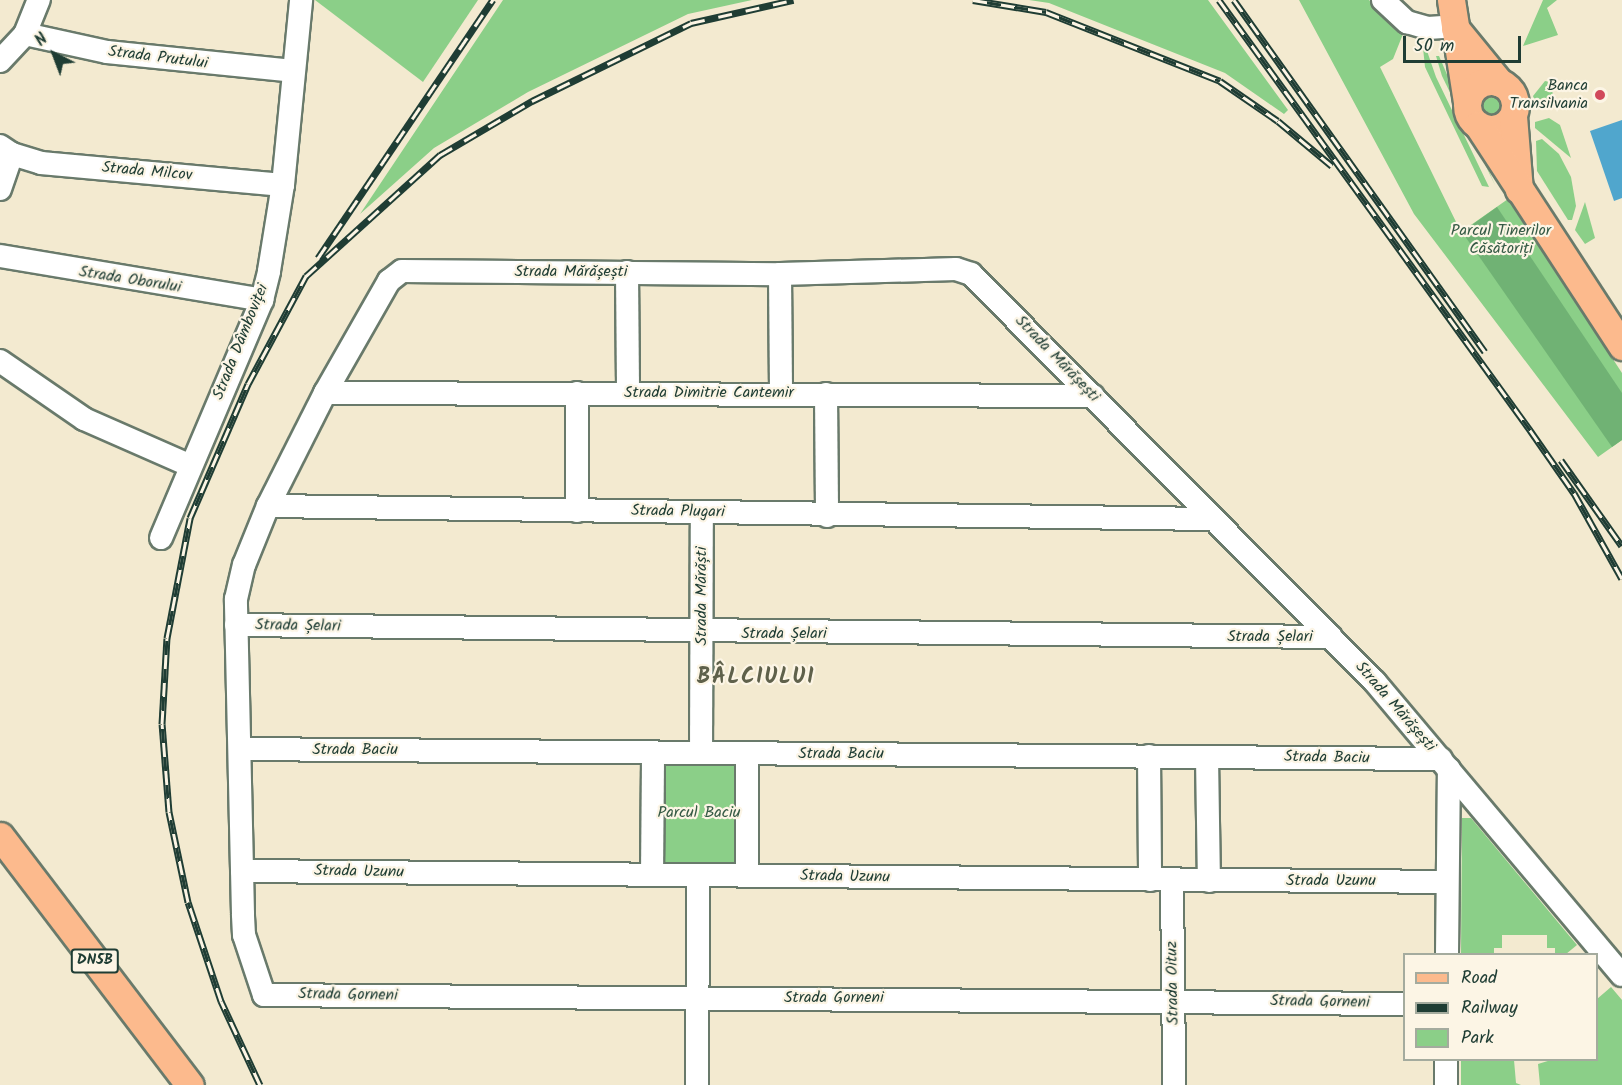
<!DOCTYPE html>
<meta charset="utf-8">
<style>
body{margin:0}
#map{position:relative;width:1622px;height:1085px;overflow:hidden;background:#f3ead0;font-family:Kalam,sans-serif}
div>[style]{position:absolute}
.green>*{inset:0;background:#8bcf88}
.round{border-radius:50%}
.forest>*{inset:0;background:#70b274}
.water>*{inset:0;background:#50a6cd}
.roads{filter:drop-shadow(2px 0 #697a6b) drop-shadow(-2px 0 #697a6b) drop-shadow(0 2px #697a6b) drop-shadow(0 -2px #697a6b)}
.minor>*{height:22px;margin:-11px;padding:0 11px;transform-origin:11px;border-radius:11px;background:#fff}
.major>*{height:27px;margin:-13.5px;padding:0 13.5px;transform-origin:13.5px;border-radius:13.5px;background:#fcba8d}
.major>.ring{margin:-13.5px;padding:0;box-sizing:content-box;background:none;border:27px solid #fcba8d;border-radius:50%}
.rail>*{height:7px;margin-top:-3.5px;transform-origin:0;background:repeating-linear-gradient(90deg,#fcf5e5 0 14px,#1f3d34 0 28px);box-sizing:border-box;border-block:2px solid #1f3d34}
.dots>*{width:16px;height:16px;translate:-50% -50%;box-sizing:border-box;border:3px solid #fcf5e5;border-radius:50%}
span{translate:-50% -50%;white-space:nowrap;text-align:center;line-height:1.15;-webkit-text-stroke:4.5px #fcf5e5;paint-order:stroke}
.shield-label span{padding:2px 4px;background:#fcf5e5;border:2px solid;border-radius:4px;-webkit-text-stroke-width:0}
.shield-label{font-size:15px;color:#1f3d34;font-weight:700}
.street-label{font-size:16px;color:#1f3d34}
.poi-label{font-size:16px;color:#1f3d34}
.right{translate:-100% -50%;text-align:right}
.park-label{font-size:16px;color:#355a45}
.district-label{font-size:22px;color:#5f614b;font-weight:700;letter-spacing:1.5px}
.legend{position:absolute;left:1403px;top:953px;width:195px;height:108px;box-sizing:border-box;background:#fcf5e5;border:2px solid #a4ab9e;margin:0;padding:8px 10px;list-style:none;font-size:18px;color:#1f3d34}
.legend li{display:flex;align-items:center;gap:12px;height:30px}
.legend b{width:30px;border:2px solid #a4ab9e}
.north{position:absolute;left:24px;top:24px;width:60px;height:60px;-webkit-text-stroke:4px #fcf5e5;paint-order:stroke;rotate:318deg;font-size:16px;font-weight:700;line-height:24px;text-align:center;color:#1f3d34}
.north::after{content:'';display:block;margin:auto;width:21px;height:27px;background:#1f3d34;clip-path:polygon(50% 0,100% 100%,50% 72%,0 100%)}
.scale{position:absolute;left:1403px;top:36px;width:118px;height:27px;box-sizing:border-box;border:3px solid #1f3d34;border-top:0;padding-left:8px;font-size:18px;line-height:21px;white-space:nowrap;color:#1f3d34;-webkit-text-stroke:4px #fcf5e5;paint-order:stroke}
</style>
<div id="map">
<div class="green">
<i style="clip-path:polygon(315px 0,478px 0,423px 82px)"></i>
<i style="clip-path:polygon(503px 0,752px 0,688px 14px,528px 92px,434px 148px,360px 214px)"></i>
<i style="clip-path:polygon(1029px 0,1208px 0,1288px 110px,1284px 114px,1225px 73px,1049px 3px)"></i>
<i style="clip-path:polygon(1299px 0,1369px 0,1403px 34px,1393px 59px,1380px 67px,1461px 232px,1508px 199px,1622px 373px,1622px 440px,1598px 457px,1414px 214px)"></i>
<i style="clip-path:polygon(1543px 0,1557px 0,1547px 8px,1558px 35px,1523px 46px)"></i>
<i style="clip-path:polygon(1423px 48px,1427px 51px,1436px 77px,1489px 187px,1482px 186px,1425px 67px)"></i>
<i style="clip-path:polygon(1436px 56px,1439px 56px,1495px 185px,1442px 76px)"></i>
<i style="clip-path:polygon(1545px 81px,1550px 82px,1554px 99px,1536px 104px,1533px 96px)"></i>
<i class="round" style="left:1481px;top:94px;width:22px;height:22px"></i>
<i style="clip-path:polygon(1549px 118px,1560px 125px,1571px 158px,1535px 128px,1535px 122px)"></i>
<i style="clip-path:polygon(1542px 139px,1559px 154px,1571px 177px,1576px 206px,1572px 220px,1568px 220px,1537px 171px,1536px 141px)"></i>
<i style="clip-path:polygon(1585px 202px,1595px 238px,1585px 244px,1575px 230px)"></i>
<i style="clip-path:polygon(662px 763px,737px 763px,736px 863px,661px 863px)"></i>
<i style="clip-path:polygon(1462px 818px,1471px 818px,1577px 945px,1566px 954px,1555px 954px,1555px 948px,1547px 948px,1547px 935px,1502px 935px,1502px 948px,1494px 948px,1494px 954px,1461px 954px)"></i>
<i style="clip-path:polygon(1611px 987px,1622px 1000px,1622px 1085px,1540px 1085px,1538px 1064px,1551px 1060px,1596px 1060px,1597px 999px)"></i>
<i style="clip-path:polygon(1461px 1060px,1514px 1060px,1516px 1083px,1521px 1085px,1461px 1085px)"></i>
</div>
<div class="forest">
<i style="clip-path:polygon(1497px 207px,1622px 393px,1622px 440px,1612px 447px,1462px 232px)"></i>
</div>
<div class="water">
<i style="clip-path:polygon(1622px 120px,1622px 198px,1614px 201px,1590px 131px)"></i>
</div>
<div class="roads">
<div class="minor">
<i style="left:1383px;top:0;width:33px;rotate:43deg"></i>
<i style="left:1407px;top:22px;width:22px;rotate:16deg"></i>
<i style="left:1428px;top:28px;width:26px;rotate:-4deg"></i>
<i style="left:25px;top:34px;width:84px;rotate:12.4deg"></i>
<i style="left:107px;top:52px;width:187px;rotate:5.8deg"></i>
<i style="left:0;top:61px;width:37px;rotate:-47deg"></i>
<i style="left:25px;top:34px;width:37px;rotate:-68deg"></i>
<i style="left:0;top:146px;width:14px;rotate:34deg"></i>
<i style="left:12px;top:154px;width:30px;rotate:17deg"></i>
<i style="left:41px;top:163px;width:243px;rotate:5.2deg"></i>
<i style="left:0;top:189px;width:37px;rotate:-71deg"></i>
<i style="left:0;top:256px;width:266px;rotate:9.5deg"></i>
<i style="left:627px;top:272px;width:120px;rotate:89.5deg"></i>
<i style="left:780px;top:274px;width:119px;rotate:89.5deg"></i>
<i style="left:0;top:361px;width:102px;rotate:34.6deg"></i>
<i style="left:84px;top:419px;width:115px;rotate:23.7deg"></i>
<i style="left:325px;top:393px;width:768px;rotate:0.22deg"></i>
<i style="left:826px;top:394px;width:122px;rotate:89.5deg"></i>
<i style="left:268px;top:506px;width:945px;rotate:0.79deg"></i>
<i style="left:577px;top:511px;width:118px;rotate:-90deg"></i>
<i style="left:161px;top:538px;width:259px;rotate:-67deg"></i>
<i style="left:262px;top:300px;width:30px;rotate:-76deg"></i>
<i style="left:269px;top:271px;width:87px;rotate:-80.8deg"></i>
<i style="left:283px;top:185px;width:186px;rotate:-84.4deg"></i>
<i style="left:236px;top:625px;width:1095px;rotate:0.63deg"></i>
<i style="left:240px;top:749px;width:1201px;rotate:0.48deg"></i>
<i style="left:701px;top:753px;width:241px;rotate:-89.8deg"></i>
<i style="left:1149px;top:756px;width:124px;rotate:89.5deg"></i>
<i style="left:1207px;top:757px;width:124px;rotate:89.1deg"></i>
<i style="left:242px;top:871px;width:1205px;rotate:0.52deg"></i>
<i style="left:652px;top:875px;width:122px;rotate:-89.5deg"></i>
<i style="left:747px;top:876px;width:123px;rotate:-90deg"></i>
<i style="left:1172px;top:880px;width:205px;rotate:89.4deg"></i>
<i style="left:1447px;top:954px;width:185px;rotate:-89.4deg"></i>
<i style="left:1404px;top:1004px;width:1140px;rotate:-179.55deg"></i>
<i style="left:264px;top:995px;width:63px;rotate:-108.4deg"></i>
<i style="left:244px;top:935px;width:21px;rotate:-93deg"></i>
<i style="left:243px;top:914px;width:315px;rotate:-91.3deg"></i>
<i style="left:236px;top:599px;width:35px;rotate:-77deg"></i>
<i style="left:244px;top:565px;width:64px;rotate:-67.9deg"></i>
<i style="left:268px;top:506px;width:127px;rotate:-63.2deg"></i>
<i style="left:325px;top:393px;width:129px;rotate:-60.3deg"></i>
<i style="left:389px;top:281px;width:16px;rotate:-38deg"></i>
<i style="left:402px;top:271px;width:378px;rotate:0.5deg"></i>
<i style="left:780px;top:274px;width:176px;rotate:-1.6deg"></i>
<i style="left:956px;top:269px;width:16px;rotate:18deg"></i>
<i style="left:971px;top:274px;width:574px;rotate:45.28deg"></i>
<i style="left:1375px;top:682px;width:383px;rotate:49.9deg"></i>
<i style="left:697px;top:1085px;width:210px;rotate:-89.7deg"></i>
<i style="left:1446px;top:1085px;width:25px;rotate:-90deg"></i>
</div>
<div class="major">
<i style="left:1451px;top:0;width:103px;rotate:81.1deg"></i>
<i style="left:1455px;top:28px;width:71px;rotate:50.7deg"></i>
<i class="ring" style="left:1467px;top:81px;width:21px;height:21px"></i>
<i style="left:1513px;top:116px;width:74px;rotate:85.4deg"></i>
<i style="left:1478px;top:125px;width:264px;rotate:56.9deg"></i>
<i style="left:0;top:836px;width:313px;rotate:52.7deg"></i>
</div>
</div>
<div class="rail">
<i style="left:973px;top:0;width:74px;rotate:9.3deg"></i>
<i style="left:1046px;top:12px;width:187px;rotate:21.6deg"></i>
<i style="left:1220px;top:81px;width:70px;rotate:34.6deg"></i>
<i style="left:1278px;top:121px;width:70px;rotate:39.8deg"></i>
<i style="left:1219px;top:0;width:531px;rotate:54.12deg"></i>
<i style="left:1530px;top:430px;width:77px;rotate:55.1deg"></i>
<i style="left:1574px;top:493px;width:98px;rotate:60.8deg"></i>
<i style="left:1234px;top:0;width:432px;rotate:54.5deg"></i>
<i style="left:318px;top:258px;width:312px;rotate:-55.9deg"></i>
<i style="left:1561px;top:460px;width:105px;rotate:54.7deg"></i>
<i style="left:260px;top:1085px;width:93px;rotate:-114.9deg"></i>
<i style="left:221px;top:1001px;width:104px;rotate:-108.4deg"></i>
<i style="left:188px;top:902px;width:92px;rotate:-101.9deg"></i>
<i style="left:169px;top:812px;width:88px;rotate:-94.5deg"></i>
<i style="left:162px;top:724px;width:86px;rotate:-86.7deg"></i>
<i style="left:167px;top:638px;width:122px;rotate:-79.1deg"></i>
<i style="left:190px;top:518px;width:146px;rotate:-66.6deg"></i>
<i style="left:248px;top:384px;width:123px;rotate:-61.8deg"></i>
<i style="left:306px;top:276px;width:181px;rotate:-42.1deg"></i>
<i style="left:440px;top:155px;width:107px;rotate:-30.4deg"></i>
<i style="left:532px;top:101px;width:177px;rotate:-26.1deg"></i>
<i style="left:691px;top:23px;width:105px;rotate:-12.7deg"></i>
</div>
<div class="dots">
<i style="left:1600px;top:95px;background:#d1495b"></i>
</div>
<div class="shield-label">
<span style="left:95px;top:961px">DN5B</span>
</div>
<div class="street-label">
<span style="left:158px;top:58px;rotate:7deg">Strada Prutului</span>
<span style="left:147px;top:172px;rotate:5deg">Strada Milcov</span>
<span style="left:571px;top:272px">Strada Mărășești</span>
<span style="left:130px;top:280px;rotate:9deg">Strada Oborului</span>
<span style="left:241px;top:342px;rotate:-68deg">Strada Dâmboviței</span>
<span style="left:1057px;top:359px;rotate:46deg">Strada Mărășești</span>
<span style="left:709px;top:393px">Strada Dimitrie Cantemir</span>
<span style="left:678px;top:512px;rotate:1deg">Strada Plugari</span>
<span style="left:702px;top:596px;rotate:-90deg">Strada Mărăști</span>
<span style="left:298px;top:626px;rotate:1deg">Strada Șelari</span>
<span style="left:784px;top:634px">Strada Șelari</span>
<span style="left:1270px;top:637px">Strada Șelari</span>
<span style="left:1395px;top:707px;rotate:49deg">Strada Mărășești</span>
<span style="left:355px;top:750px">Strada Baciu</span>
<span style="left:841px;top:754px">Strada Baciu</span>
<span style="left:1327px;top:758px;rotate:1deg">Strada Baciu</span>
<span style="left:359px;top:872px;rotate:1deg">Strada Uzunu</span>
<span style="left:845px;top:877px;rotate:1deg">Strada Uzunu</span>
<span style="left:1331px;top:881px">Strada Uzunu</span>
<span style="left:1173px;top:983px;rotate:-91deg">Strada Oituz</span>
<span style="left:348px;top:995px;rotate:1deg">Strada Gorneni</span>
<span style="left:834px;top:998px">Strada Gorneni</span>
<span style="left:1320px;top:1002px;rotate:1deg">Strada Gorneni</span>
</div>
<div class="poi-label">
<span class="right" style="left:1588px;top:95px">Banca<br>Transilvania</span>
</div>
<div class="park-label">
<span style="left:1501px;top:240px">Parcul Tinerilor<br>Căsătoriți</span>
<span style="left:699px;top:813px">Parcul Baciu</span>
</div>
<div class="district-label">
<span style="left:756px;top:678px">BÂLCIULUI</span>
</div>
<ul class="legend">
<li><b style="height:8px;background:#fcba8d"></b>Road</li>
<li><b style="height:8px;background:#1f3d34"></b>Railway</li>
<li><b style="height:16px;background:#8bcf88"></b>Park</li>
</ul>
<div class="north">N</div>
<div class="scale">50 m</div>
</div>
